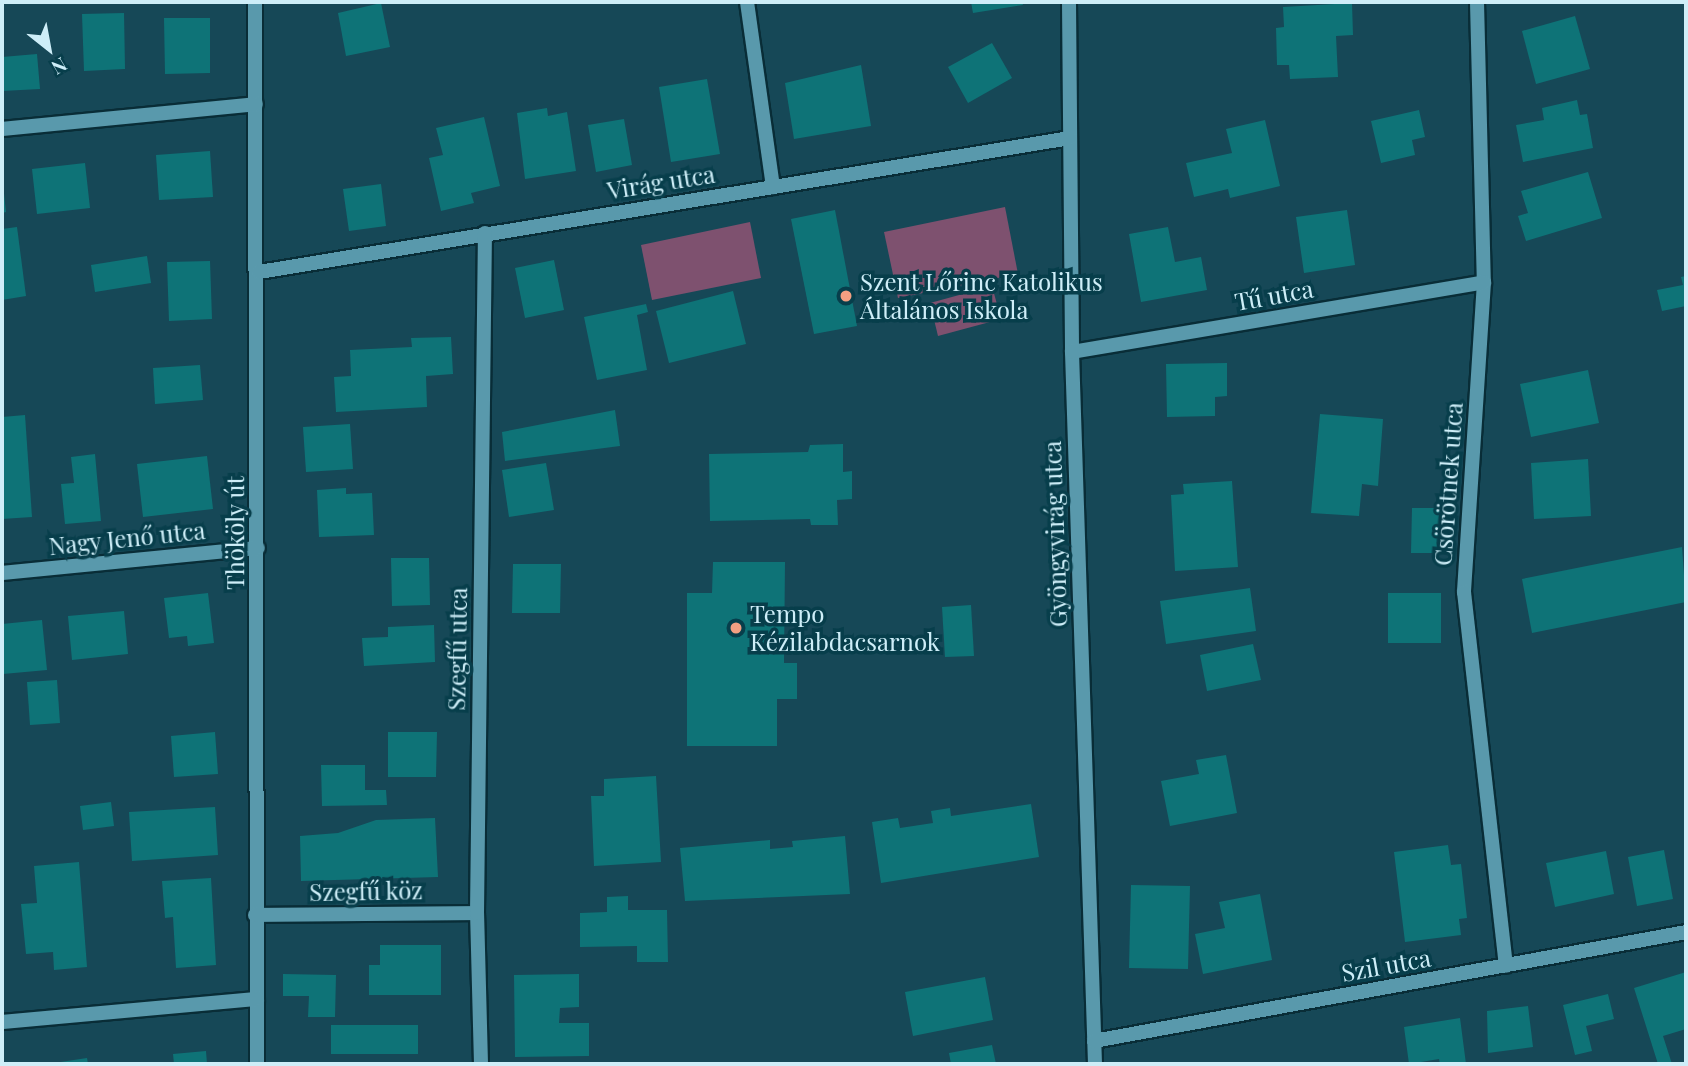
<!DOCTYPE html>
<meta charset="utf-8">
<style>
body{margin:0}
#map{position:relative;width:1688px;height:1066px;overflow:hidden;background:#164857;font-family:"Playfair Display",serif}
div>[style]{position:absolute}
.green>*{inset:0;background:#7e516f}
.building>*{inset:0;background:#0e7377}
.roads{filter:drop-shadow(2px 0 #092d37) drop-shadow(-2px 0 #092d37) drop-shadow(0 2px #092d37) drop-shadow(0 -2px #092d37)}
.minor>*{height:14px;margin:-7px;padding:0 7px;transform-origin:7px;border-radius:7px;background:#5999ac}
.dots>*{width:19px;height:19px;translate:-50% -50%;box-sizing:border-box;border:4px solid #073e4b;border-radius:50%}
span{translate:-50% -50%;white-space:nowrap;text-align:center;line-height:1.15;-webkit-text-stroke:7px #073e4b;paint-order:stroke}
.street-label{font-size:24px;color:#ceeef8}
.poi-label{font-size:24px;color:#ceeef8}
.left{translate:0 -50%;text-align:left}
.frame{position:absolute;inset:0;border:4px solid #ceeef8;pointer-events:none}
.north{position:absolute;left:14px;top:14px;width:70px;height:70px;-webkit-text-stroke:5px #073e4b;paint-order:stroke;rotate:149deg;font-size:19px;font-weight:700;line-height:28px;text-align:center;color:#ceeef8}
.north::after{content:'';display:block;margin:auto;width:24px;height:32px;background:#ceeef8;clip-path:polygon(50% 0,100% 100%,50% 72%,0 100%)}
</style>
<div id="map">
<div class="green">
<i style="clip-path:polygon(1005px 207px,1018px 274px,898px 298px,884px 232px)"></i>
<i style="clip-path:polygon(750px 222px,761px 278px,652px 300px,641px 245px)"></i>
<i style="clip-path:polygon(992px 286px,1001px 319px,938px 336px,930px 303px)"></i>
</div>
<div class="building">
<i style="clip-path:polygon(971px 2px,1022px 2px,1023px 5px,973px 13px)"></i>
<i style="clip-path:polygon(381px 3px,390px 47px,346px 56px,338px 13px)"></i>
<i style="clip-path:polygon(1352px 3px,1353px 35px,1336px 36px,1338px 77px,1290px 79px,1289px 65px,1277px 65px,1276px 28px,1284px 27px,1283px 7px)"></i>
<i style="clip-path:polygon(124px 13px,125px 69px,84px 71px,82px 14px)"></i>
<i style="clip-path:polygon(1575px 16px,1590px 69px,1536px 84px,1522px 31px)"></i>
<i style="clip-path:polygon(164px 18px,210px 18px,210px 73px,165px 74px)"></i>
<i style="clip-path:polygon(992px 43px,1012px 78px,968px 103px,948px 67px)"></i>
<i style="clip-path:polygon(37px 54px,40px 89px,2px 91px,2px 57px)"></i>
<i style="clip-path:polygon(861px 65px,871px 126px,794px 139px,785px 83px)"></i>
<i style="clip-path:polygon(707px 79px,720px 154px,671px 162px,659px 87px)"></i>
<i style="clip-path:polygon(1577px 100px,1580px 115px,1587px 114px,1593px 148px,1523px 162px,1516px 125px,1544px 120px,1542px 108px)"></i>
<i style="clip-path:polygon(547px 108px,548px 116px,567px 112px,576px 171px,525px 179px,517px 113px)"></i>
<i style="clip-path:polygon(1419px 110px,1425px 137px,1412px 140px,1415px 155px,1381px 163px,1371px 121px)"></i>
<i style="clip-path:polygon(484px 117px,500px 186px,471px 193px,474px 203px,441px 211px,429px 158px,443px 155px,436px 128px)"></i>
<i style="clip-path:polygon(624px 119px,632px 165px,596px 172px,588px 125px)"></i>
<i style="clip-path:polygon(1265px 120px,1280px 186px,1230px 198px,1228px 189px,1194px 197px,1186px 163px,1232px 153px,1226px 129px)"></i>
<i style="clip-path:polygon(210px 151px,213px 197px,159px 200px,156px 155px)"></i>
<i style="clip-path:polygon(85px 163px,90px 208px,37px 214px,32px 169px)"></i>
<i style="clip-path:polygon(1588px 172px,1602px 218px,1526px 241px,1518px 216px,1528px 213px,1521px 191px)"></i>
<i style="clip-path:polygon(2px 175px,6px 212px,2px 213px)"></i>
<i style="clip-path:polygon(381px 184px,386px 226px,349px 231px,343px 189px)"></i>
<i style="clip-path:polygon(835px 210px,857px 326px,814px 334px,791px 219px)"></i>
<i style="clip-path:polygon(1347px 210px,1355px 265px,1304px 273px,1296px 217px)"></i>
<i style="clip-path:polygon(17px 227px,26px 296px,2px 300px,2px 229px)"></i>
<i style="clip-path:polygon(1168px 227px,1175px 262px,1201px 257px,1207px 290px,1141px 302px,1129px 234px)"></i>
<i style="clip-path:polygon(147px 256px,151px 283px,95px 292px,91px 265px)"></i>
<i style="clip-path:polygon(554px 260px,564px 310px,525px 318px,515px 268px)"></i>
<i style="clip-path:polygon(210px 261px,212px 319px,169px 321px,167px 262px)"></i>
<i style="clip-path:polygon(1686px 276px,1686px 306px,1662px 311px,1657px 290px,1683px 285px,1681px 277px)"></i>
<i style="clip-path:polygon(733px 291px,746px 344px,669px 363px,656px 311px)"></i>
<i style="clip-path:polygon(646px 304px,648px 312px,637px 315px,647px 370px,597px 380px,584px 317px)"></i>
<i style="clip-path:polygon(451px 337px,453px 374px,426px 376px,427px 407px,336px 412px,334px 377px,351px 376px,350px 350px,412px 347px,411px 338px)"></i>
<i style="clip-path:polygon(1227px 363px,1227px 396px,1215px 397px,1215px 416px,1167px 417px,1166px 364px)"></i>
<i style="clip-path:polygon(200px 365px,203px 400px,155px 404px,153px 368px)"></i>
<i style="clip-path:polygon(1588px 370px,1599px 423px,1531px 437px,1520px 384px)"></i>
<i style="clip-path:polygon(615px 410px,620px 446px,505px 461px,502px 432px)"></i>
<i style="clip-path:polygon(1320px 414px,1383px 419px,1378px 486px,1362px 484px,1359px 516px,1311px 513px)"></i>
<i style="clip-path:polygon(25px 415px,32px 517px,2px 519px,2px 417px)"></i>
<i style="clip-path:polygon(350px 424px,353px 469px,306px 472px,303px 427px)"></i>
<i style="clip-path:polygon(843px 444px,843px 472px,852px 471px,852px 499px,837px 500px,838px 525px,811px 525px,810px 519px,710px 521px,709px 454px,808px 452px,810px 445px)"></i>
<i style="clip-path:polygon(95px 454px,101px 521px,65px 524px,61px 484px,74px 483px,71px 457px)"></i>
<i style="clip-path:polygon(207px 456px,213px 509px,143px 517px,137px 464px)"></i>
<i style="clip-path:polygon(1588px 459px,1591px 516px,1534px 519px,1531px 463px)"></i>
<i style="clip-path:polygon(546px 463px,554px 510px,509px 517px,502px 470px)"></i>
<i style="clip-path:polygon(1232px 481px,1238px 567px,1175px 571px,1171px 495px,1184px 494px,1183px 484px)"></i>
<i style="clip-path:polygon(346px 488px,346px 494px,372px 493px,374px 535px,319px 537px,317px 490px)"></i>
<i style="clip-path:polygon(1412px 508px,1452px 508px,1452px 553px,1411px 553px)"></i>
<i style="clip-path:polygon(1682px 547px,1686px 602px,1532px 633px,1522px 579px)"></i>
<i style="clip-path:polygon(391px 558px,429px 558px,430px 605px,392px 606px)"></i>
<i style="clip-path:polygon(713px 562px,785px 562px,784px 663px,797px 663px,797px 699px,777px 699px,777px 746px,687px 746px,687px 593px,712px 593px)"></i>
<i style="clip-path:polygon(513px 564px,561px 564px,560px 613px,512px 613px)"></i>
<i style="clip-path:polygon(1250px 588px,1256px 631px,1166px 644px,1160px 601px)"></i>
<i style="clip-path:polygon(208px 593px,214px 643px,188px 646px,187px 636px,169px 638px,164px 598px)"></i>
<i style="clip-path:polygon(1388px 593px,1441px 593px,1441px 643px,1388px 643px)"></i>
<i style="clip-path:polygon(971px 605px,974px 656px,945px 657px,942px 607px)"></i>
<i style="clip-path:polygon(124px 611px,128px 654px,72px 660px,68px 616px)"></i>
<i style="clip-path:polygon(42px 620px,47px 670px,3px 674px,2px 624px)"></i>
<i style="clip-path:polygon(434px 625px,435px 662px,364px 666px,362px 638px,388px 637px,388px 627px)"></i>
<i style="clip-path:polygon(1253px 644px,1261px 680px,1207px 691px,1200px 655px)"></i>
<i style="clip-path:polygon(57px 680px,60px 723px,30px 725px,27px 682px)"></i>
<i style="clip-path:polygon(215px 732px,218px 774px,174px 777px,171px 736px)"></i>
<i style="clip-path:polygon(388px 732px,437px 732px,436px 777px,388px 777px)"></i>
<i style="clip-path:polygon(1226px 755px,1237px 813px,1170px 826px,1161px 781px,1199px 774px,1196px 760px)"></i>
<i style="clip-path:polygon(321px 765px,365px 765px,365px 790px,386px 790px,387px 805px,322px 806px)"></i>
<i style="clip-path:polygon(656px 776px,661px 862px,594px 866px,591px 796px,604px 796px,604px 779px)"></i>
<i style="clip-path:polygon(111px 802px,114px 826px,83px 830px,80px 806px)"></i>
<i style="clip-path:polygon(1031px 804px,1039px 857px,881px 883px,872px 822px,898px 818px,900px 828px,933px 823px,931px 811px,950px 808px,951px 816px)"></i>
<i style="clip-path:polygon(215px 807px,218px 855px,132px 861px,129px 812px)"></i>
<i style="clip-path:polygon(435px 818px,438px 877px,301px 881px,300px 836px,338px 833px,376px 820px)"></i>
<i style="clip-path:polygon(845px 836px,850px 894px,685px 901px,680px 848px,770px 840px,770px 849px,793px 847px,792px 841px)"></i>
<i style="clip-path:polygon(1448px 845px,1451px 865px,1461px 864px,1467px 918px,1459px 919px,1461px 935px,1405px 942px,1394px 852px)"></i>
<i style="clip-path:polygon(1664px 850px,1673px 899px,1637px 906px,1628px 857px)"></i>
<i style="clip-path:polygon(1606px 851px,1614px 894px,1555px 907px,1546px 863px)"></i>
<i style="clip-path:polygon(79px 862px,87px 967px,54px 970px,53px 952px,26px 954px,21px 904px,37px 903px,34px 866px)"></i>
<i style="clip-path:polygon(211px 878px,216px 965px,176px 968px,173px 917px,165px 918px,162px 881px)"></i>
<i style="clip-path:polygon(1131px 885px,1190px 886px,1188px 969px,1129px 968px)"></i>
<i style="clip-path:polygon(1260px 894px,1272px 960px,1203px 974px,1195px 934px,1225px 928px,1219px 902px)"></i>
<i style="clip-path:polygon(628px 896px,628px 910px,667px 910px,668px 962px,637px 962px,637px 946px,580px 947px,580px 913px,607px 912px,607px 897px)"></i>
<i style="clip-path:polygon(380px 945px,441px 945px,441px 995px,369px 995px,369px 965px,380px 965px)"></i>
<i style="clip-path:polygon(1686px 972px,1686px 1029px,1663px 1036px,1672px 1064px,1658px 1064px,1634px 988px)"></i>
<i style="clip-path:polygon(283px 974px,336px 975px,335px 1017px,308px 1017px,309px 996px,283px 996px)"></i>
<i style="clip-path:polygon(579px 974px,579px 1007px,560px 1008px,559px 1023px,589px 1023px,589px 1056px,515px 1057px,514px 975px)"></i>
<i style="clip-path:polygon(985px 977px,993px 1020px,913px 1036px,905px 992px)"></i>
<i style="clip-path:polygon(1608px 994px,1614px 1019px,1586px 1026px,1592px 1051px,1575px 1055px,1563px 1005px)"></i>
<i style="clip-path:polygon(1528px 1006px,1533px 1047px,1488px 1053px,1487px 1011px)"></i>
<i style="clip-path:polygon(1460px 1018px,1466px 1064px,1440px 1064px,1439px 1059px,1409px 1064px,1404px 1027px)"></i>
<i style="clip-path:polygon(331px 1025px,418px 1025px,418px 1054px,331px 1054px)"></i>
<i style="clip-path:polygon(992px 1045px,996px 1064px,951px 1064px,949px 1053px)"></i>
<i style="clip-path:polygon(206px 1051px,207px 1064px,174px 1064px,173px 1054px)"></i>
<i style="clip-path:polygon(87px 1058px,88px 1064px,54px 1064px,54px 1063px)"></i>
</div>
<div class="roads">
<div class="minor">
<i style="left:255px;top:2px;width:1062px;rotate:89.89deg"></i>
<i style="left:747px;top:2px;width:187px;rotate:82deg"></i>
<i style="left:1069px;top:2px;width:350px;rotate:89.5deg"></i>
<i style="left:1072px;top:352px;width:712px;rotate:88.15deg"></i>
<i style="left:1477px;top:2px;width:280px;rotate:88.6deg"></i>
<i style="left:1484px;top:282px;width:311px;rotate:93.7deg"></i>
<i style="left:1464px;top:592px;width:376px;rotate:83.6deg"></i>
<i style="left:2px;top:129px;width:255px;rotate:-5.6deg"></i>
<i style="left:259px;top:272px;width:822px;rotate:-9.38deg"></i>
<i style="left:1072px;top:352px;width:418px;rotate:-9.6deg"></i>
<i style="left:2px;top:573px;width:257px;rotate:-5.6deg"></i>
<i style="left:255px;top:915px;width:222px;rotate:-0.5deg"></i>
<i style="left:2px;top:1022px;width:256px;rotate:-5.2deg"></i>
<i style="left:1094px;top:1041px;width:602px;rotate:-10.43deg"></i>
<i style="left:481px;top:1064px;width:151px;rotate:-91.5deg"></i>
<i style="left:477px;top:913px;width:680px;rotate:-89.33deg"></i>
</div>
</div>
<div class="dots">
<i style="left:846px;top:296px;background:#f39f82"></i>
<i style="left:736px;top:628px;background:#f39f82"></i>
</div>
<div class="street-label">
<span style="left:661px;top:182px;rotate:-9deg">Virág utca</span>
<span style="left:1274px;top:295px;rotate:-10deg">Tű utca</span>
<span style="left:1448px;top:484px;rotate:-86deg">Csörötnek utca</span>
<span style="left:235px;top:533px;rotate:-90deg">Thököly út</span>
<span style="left:1055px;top:534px;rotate:-92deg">Gyöngyvirág utca</span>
<span style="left:127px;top:538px;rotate:-6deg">Nagy Jenő utca</span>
<span style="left:457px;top:649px;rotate:-89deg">Szegfű utca</span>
<span style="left:366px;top:891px;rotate:-1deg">Szegfű köz</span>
<span style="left:1386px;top:965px;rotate:-10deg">Szil utca</span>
</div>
<div class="poi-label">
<span class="left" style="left:860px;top:296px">Szent Lőrinc Katolikus<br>Általános Iskola</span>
<span class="left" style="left:750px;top:628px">Tempo<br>Kézilabdacsarnok</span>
</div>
<div class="frame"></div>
<div class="north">N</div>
</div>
